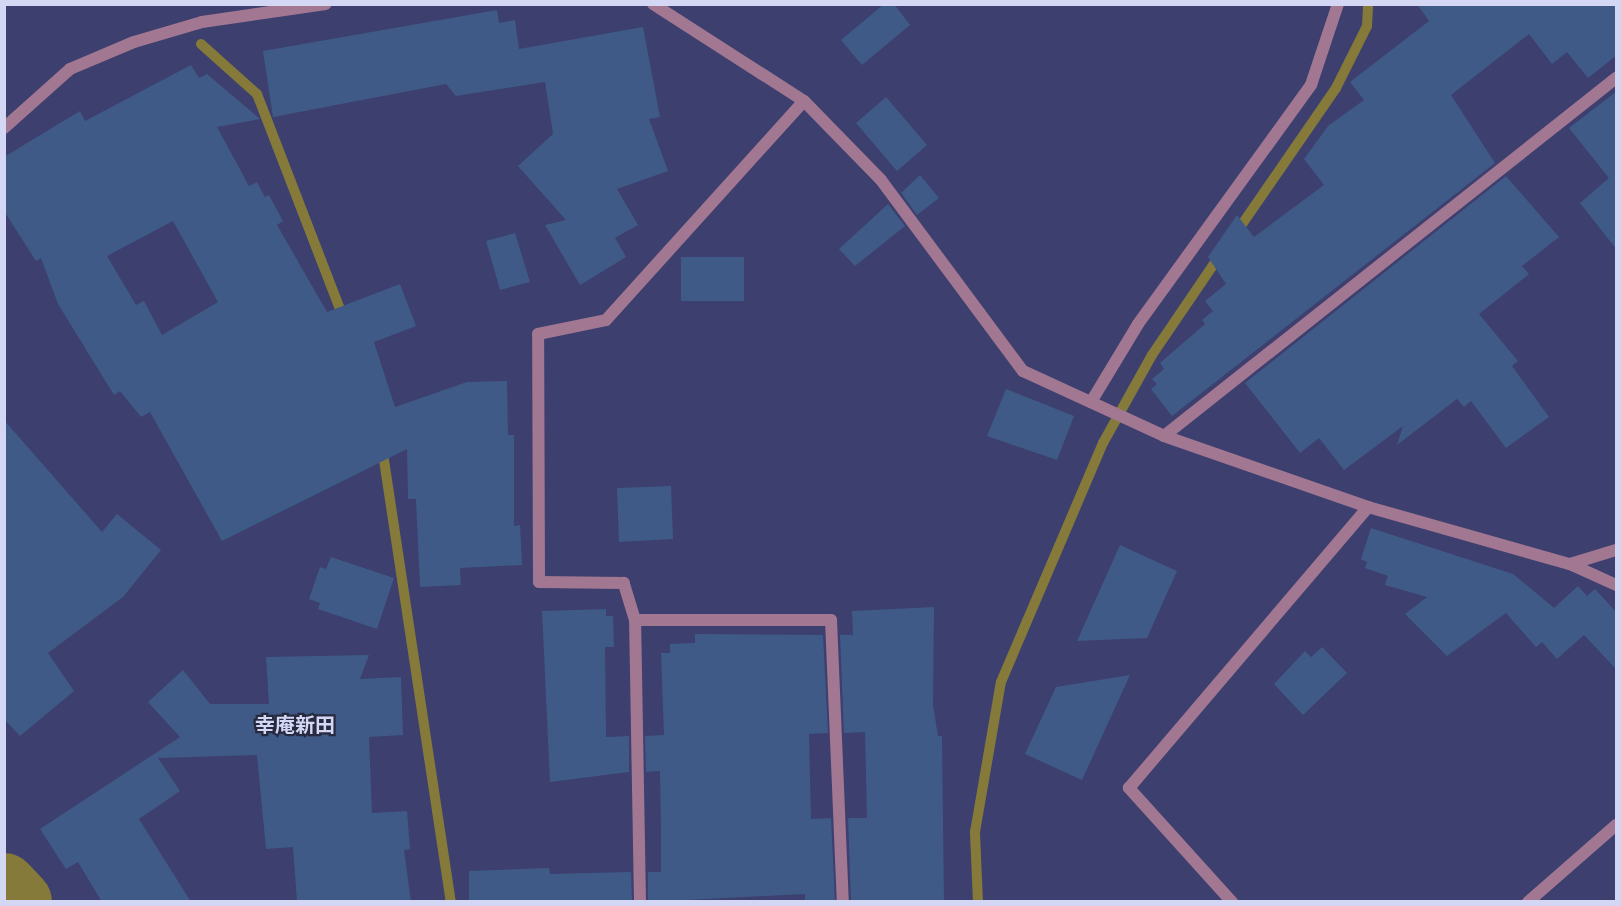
<!DOCTYPE html>
<meta charset="utf-8">
<style>
body{margin:0}
#map{position:relative;width:1621px;height:906px;overflow:hidden;background:#3d3f6e;font-family:Figtree,"Noto Sans JP",sans-serif}
div>[style]{position:absolute}
.stream>*{height:10px;margin:-5px;padding:0 5px;transform-origin:5px;border-radius:5px;background:#857a3a}
.river>*{height:66px;margin:-33px;padding:0 33px;transform-origin:33px;border-radius:33px;background:#857a3a}
.building>*{inset:0;background:#3f5a87}
.street>*{height:12px;margin:-6px;padding:0 6px;transform-origin:6px;border-radius:6px;background:#a27792}
span{translate:-50% -50%;white-space:nowrap;text-align:center;line-height:1.15;-webkit-text-stroke:4.5px #27293f;paint-order:stroke}
.quarter-label{font-size:20px;color:#d4d7f4;font-weight:700}
.frame{position:absolute;inset:0;border:6px solid #d4d7f4;pointer-events:none}
</style>
<div id="map">
<div class="stream">
<i style="left:201px;top:44px;width:75px;rotate:41.8deg"></i>
<i style="left:257px;top:94px;width:242px;rotate:68.9deg"></i>
<i style="left:1236px;top:233px;width:176px;rotate:-55.4deg"></i>
<i style="left:1336px;top:88px;width:69px;rotate:-63.4deg"></i>
<i style="left:1367px;top:26px;width:22px;rotate:-87deg"></i>
<i style="left:382px;top:447px;width:460px;rotate:81.4deg"></i>
<i style="left:978px;top:902px;width:70px;rotate:-92.5deg"></i>
<i style="left:975px;top:832px;width:152px;rotate:-80.2deg"></i>
<i style="left:1001px;top:682px;width:260px;rotate:-66.9deg"></i>
<i style="left:1103px;top:443px;width:101px;rotate:-60.9deg"></i>
<i style="left:1152px;top:355px;width:121px;rotate:-55.8deg"></i>
</div>
<div class="river">
<i style="left:4px;top:886px;width:22px;rotate:47deg"></i>
</div>
<div class="building">
<i style="clip-path:polygon(884px 4px,894px 4px,910px 25px,862px 65px,841px 40px)"></i>
<i style="clip-path:polygon(1417px 4px,1617px 4px,1617px 55px,1588px 78px,1567px 52px,1552px 64px,1529px 34px,1451px 95px,1495px 163px,1172px 416px,1151px 389px,1157px 384px,1152px 379px,1164px 369px,1160px 363px,1205px 324px,1202px 320px,1213px 311px,1205px 301px,1226px 284px,1208px 257px,1237px 215px,1254px 237px,1324px 185px,1304px 159px,1328px 126px,1364px 100px,1350px 82px,1429px 21px)"></i>
<i style="clip-path:polygon(497px 10px,499px 23px,515px 20px,519px 49px,643px 27px,660px 117px,649px 119px,668px 171px,617px 189px,638px 225px,615px 238px,626px 257px,580px 285px,545px 225px,566px 220px,518px 166px,553px 134px,545px 82px,456px 96px,446px 84px,273px 117px,263px 51px)"></i>
<i style="clip-path:polygon(evenodd,191px 65px,199px 78px,207px 74px,260px 119px,217px 127px,249px 186px,257px 182px,265px 197px,269px 195px,283px 221px,277px 225px,327px 312px,400px 284px,416px 326px,374px 342px,395px 407px,467px 382px,507px 381px,508px 435px,514px 435px,514px 526px,520px 525px,522px 565px,460px 568px,461px 585px,420px 587px,416px 499px,408px 499px,407px 449px,222px 541px,150px 412px,141px 417px,120px 391px,114px 395px,58px 304px,41px 258px,36px 261px,4px 211px,4px 157px,80px 111px,85px 121px,191px 65px,173px 221px,218px 302px,162px 335px,144px 301px,136px 305px,107px 256px,173px 221px)"></i>
<i style="clip-path:polygon(1617px 91px,1617px 250px,1580px 203px,1609px 178px,1569px 128px)"></i>
<i style="clip-path:polygon(886px 97px,927px 145px,897px 171px,856px 123px)"></i>
<i style="clip-path:polygon(920px 175px,939px 198px,917px 215px,901px 193px)"></i>
<i style="clip-path:polygon(1506px 176px,1559px 237px,1522px 266px,1529px 274px,1479px 314px,1518px 361px,1512px 366px,1549px 417px,1506px 448px,1471px 401px,1464px 407px,1457px 399px,1397px 445px,1403px 426px,1344px 470px,1319px 438px,1300px 453px,1245px 383px)"></i>
<i style="clip-path:polygon(888px 204px,905px 226px,855px 266px,839px 249px)"></i>
<i style="clip-path:polygon(515px 233px,530px 282px,500px 290px,486px 241px)"></i>
<i style="clip-path:polygon(681px 257px,744px 257px,744px 301px,681px 301px)"></i>
<i style="clip-path:polygon(1006px 389px,1074px 416px,1057px 460px,987px 436px)"></i>
<i style="clip-path:polygon(4px 420px,102px 532px,117px 514px,161px 550px,123px 597px,48px 653px,74px 691px,20px 736px,4px 719px)"></i>
<i style="clip-path:polygon(671px 486px,673px 539px,619px 542px,617px 488px)"></i>
<i style="clip-path:polygon(1371px 528px,1513px 574px,1554px 608px,1578px 586px,1587px 596px,1595px 589px,1617px 613px,1617px 670px,1584px 635px,1557px 659px,1542px 642px,1536px 647px,1506px 613px,1447px 656px,1405px 614px,1427px 597px,1385px 585px,1388px 576px,1365px 568px,1367px 562px,1361px 559px)"></i>
<i style="clip-path:polygon(1120px 545px,1177px 571px,1147px 638px,1077px 641px)"></i>
<i style="clip-path:polygon(331px 557px,394px 578px,377px 629px,318px 609px,320px 603px,309px 599px,320px 567px,326px 569px)"></i>
<i style="clip-path:polygon(934px 607px,933px 705px,938px 736px,942px 736px,944px 902px,851px 902px,848px 818px,867px 818px,865px 732px,844px 733px,840px 635px,853px 635px,852px 611px)"></i>
<i style="clip-path:polygon(606px 609px,606px 616px,613px 616px,614px 647px,605px 647px,606px 737px,629px 736px,629px 772px,550px 782px,542px 611px)"></i>
<i style="clip-path:polygon(695px 634px,823px 635px,828px 733px,809px 734px,811px 819px,831px 818px,835px 902px,805px 902px,805px 894px,648px 902px,648px 872px,661px 872px,661px 829px,660px 771px,646px 772px,645px 736px,664px 735px,661px 653px,670px 653px,670px 644px,695px 643px)"></i>
<i style="clip-path:polygon(1322px 647px,1347px 673px,1303px 715px,1274px 684px,1305px 651px,1311px 657px)"></i>
<i style="clip-path:polygon(369px 655px,360px 679px,401px 677px,403px 735px,369px 737px,372px 813px,407px 811px,410px 849px,404px 850px,411px 902px,297px 902px,293px 847px,266px 849px,257px 755px,158px 758px,180px 791px,139px 819px,191px 902px,102px 902px,78px 862px,66px 869px,40px 829px,180px 737px,148px 702px,183px 670px,210px 704px,269px 704px,266px 657px)"></i>
<i style="clip-path:polygon(1130px 675px,1082px 780px,1025px 754px,1056px 687px)"></i>
<i style="clip-path:polygon(549px 868px,550px 874px,631px 872px,632px 902px,469px 902px,469px 871px)"></i>
</div>
<div class="street">
<i style="left:653px;top:4px;width:179px;rotate:32.7deg"></i>
<i style="left:804px;top:101px;width:110px;rotate:45.7deg"></i>
<i style="left:881px;top:180px;width:238px;rotate:53.4deg"></i>
<i style="left:1023px;top:371px;width:155px;rotate:24.7deg"></i>
<i style="left:1164px;top:436px;width:216px;rotate:19.2deg"></i>
<i style="left:1368px;top:507px;width:210px;rotate:15.8deg"></i>
<i style="left:1570px;top:564px;width:51px;rotate:24.5deg"></i>
<i style="left:4px;top:128px;width:89px;rotate:-41.8deg"></i>
<i style="left:70px;top:69px;width:69px;rotate:-22.9deg"></i>
<i style="left:134px;top:42px;width:71px;rotate:-16.4deg"></i>
<i style="left:202px;top:22px;width:125px;rotate:-8.3deg"></i>
<i style="left:1091px;top:402px;width:91px;rotate:-58.9deg"></i>
<i style="left:1138px;top:324px;width:295px;rotate:-54.1deg"></i>
<i style="left:1311px;top:85px;width:85px;rotate:-71.6deg"></i>
<i style="left:1164px;top:436px;width:577px;rotate:-38.38deg"></i>
<i style="left:1570px;top:564px;width:48px;rotate:-16.9deg"></i>
<i style="left:635px;top:620px;width:196px"></i>
<i style="left:831px;top:620px;width:282px;rotate:87.6deg"></i>
<i style="left:640px;top:902px;width:282px;rotate:-91deg"></i>
<i style="left:635px;top:620px;width:39px;rotate:-107deg"></i>
<i style="left:624px;top:583px;width:85px;rotate:-179.3deg"></i>
<i style="left:539px;top:582px;width:248px;rotate:-90.2deg"></i>
<i style="left:538px;top:334px;width:69px;rotate:-11.6deg"></i>
<i style="left:606px;top:320px;width:295px;rotate:-47.9deg"></i>
<i style="left:1232px;top:902px;width:154px;rotate:-132.1deg"></i>
<i style="left:1129px;top:788px;width:369px;rotate:-49.6deg"></i>
<i style="left:1528px;top:902px;width:117px;rotate:-41.2deg"></i>
</div>
<div class="quarter-label">
<span style="left:295px;top:725px">幸庵新田</span>
</div>
<div class="frame"></div>
</div>
